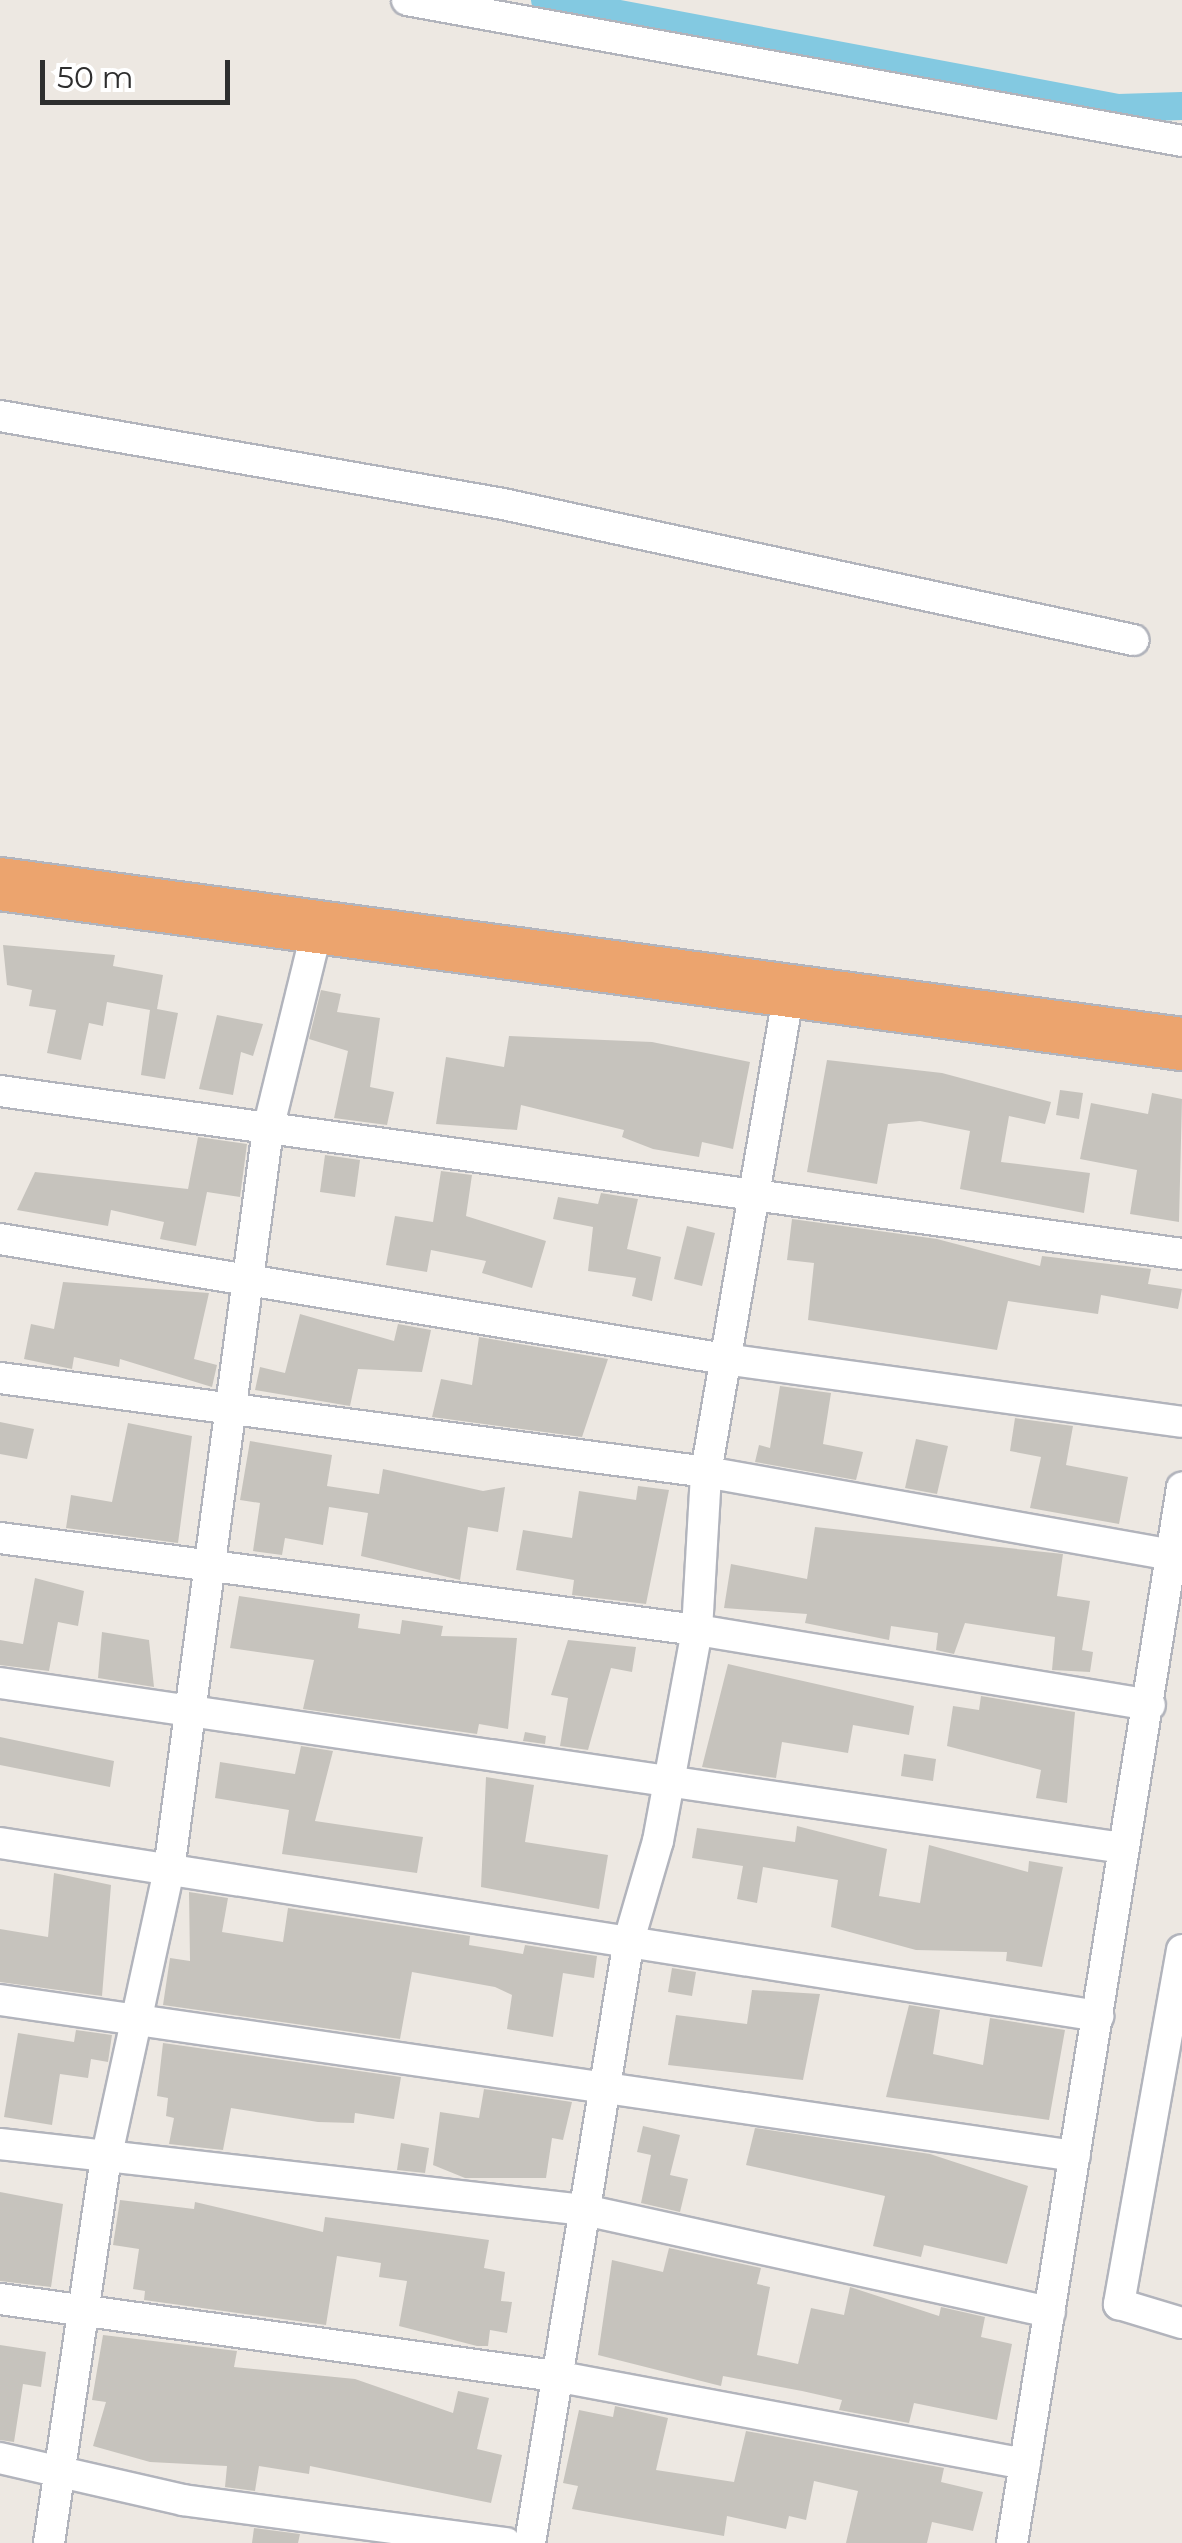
<!DOCTYPE html>
<style>
body{margin:0}
#map{position:relative;width:1182px;height:2543px;overflow:hidden;background:#ede8e2;font-family:Montserrat,sans-serif}
div>[style]{position:absolute}
.canal>*{height:28px;margin:-14px;padding:0 14px;transform-origin:14px;border-radius:14px;background:#83c9e1}
.building>*{inset:0;background:#c6c3bd}
.roads{filter:drop-shadow(2px 0 #b2b4bc) drop-shadow(-2px 0 #b2b4bc) drop-shadow(0 2px #b2b4bc) drop-shadow(0 -2px #b2b4bc)}
.street>*{height:30px;margin:-15px;padding:0 15px;transform-origin:15px;border-radius:15px;background:#fff}
.highway>*{height:52px;margin:-26px;padding:0 26px;transform-origin:26px;border-radius:26px;background:#eca46e}
span{translate:-50% -50%;white-space:nowrap;text-align:center;line-height:1.15;-webkit-text-stroke:8px #fff;paint-order:stroke}
.scale{position:absolute;left:40px;top:60px;width:190px;height:45px;box-sizing:border-box;border:5px solid #2e2e2e;border-top:0;padding-left:12px;font-size:30px;line-height:35px;white-space:nowrap;color:#2e2e2e;-webkit-text-stroke:8px #fff;paint-order:stroke}
</style>
<div id="map">
<div class="canal">
<i style="left:545px;top:0;width:583px;rotate:10.67deg"></i>
<i style="left:1118px;top:108px;width:64px;rotate:-1.8deg"></i>
</div>
<div class="building">
<i style="clip-path:polygon(3px 945px,115px 955px,113px 966px,163px 975px,157px 1009px,178px 1013px,165px 1079px,141px 1075px,150px 1010px,107px 1002px,103px 1026px,89px 1023px,81px 1060px,47px 1053px,56px 1010px,29px 1006px,32px 990px,7px 985px)"></i>
<i style="clip-path:polygon(321px 990px,341px 994px,337px 1012px,380px 1018px,370px 1087px,394px 1092px,387px 1125px,334px 1118px,348px 1051px,309px 1039px)"></i>
<i style="clip-path:polygon(217px 1015px,263px 1024px,253px 1056px,241px 1052px,233px 1095px,199px 1089px)"></i>
<i style="clip-path:polygon(509px 1036px,652px 1042px,750px 1062px,733px 1149px,702px 1142px,699px 1157px,653px 1149px,622px 1137px,624px 1130px,521px 1105px,517px 1130px,436px 1124px,446px 1057px,504px 1067px)"></i>
<i style="clip-path:polygon(827px 1060px,942px 1073px,1051px 1102px,1045px 1124px,1009px 1116px,1001px 1162px,1090px 1173px,1084px 1213px,960px 1189px,970px 1131px,920px 1121px,888px 1124px,877px 1184px,807px 1172px)"></i>
<i style="clip-path:polygon(1060px 1090px,1083px 1093px,1079px 1119px,1056px 1115px)"></i>
<i style="clip-path:polygon(1152px 1093px,1182px 1099px,1179px 1222px,1130px 1214px,1137px 1170px,1080px 1159px,1091px 1103px,1148px 1114px)"></i>
<i style="clip-path:polygon(198px 1137px,247px 1144px,240px 1197px,207px 1192px,196px 1246px,160px 1239px,164px 1222px,111px 1210px,108px 1226px,17px 1210px,35px 1172px,188px 1189px)"></i>
<i style="clip-path:polygon(325px 1155px,360px 1160px,355px 1197px,320px 1192px)"></i>
<i style="clip-path:polygon(441px 1171px,472px 1175px,466px 1216px,546px 1241px,532px 1288px,482px 1273px,486px 1261px,431px 1250px,427px 1272px,386px 1265px,395px 1216px,433px 1222px)"></i>
<i style="clip-path:polygon(601px 1193px,638px 1199px,627px 1249px,661px 1257px,652px 1301px,632px 1296px,636px 1278px,588px 1271px,593px 1227px,553px 1219px,558px 1197px,598px 1204px)"></i>
<i style="clip-path:polygon(792px 1219px,937px 1239px,1040px 1266px,1042px 1256px,1151px 1269px,1148px 1284px,1182px 1289px,1178px 1309px,1101px 1295px,1098px 1314px,1008px 1301px,997px 1350px,808px 1320px,814px 1263px,787px 1260px)"></i>
<i style="clip-path:polygon(687px 1226px,715px 1233px,702px 1286px,674px 1279px)"></i>
<i style="clip-path:polygon(63px 1282px,209px 1293px,194px 1359px,217px 1365px,212px 1387px,120px 1359px,119px 1367px,74px 1357px,72px 1369px,24px 1359px,31px 1324px,54px 1329px)"></i>
<i style="clip-path:polygon(300px 1314px,394px 1341px,398px 1324px,431px 1330px,422px 1372px,358px 1369px,350px 1406px,255px 1390px,260px 1367px,285px 1373px)"></i>
<i style="clip-path:polygon(479px 1337px,608px 1359px,582px 1437px,432px 1417px,441px 1379px,472px 1385px)"></i>
<i style="clip-path:polygon(780px 1386px,831px 1393px,823px 1444px,863px 1452px,856px 1480px,755px 1462px,759px 1445px,770px 1448px)"></i>
<i style="clip-path:polygon(1015px 1418px,1073px 1426px,1066px 1465px,1128px 1477px,1119px 1524px,1030px 1508px,1041px 1457px,1010px 1451px)"></i>
<i style="clip-path:polygon(0 1422px,34px 1429px,27px 1459px,0 1454px)"></i>
<i style="clip-path:polygon(128px 1423px,192px 1436px,178px 1543px,66px 1528px,71px 1495px,112px 1502px)"></i>
<i style="clip-path:polygon(916px 1439px,948px 1446px,937px 1494px,905px 1488px)"></i>
<i style="clip-path:polygon(250px 1441px,332px 1455px,327px 1486px,379px 1494px,383px 1469px,483px 1491px,505px 1487px,498px 1532px,468px 1527px,460px 1580px,361px 1556px,368px 1513px,329px 1507px,323px 1545px,285px 1538px,282px 1555px,253px 1551px,260px 1503px,240px 1500px)"></i>
<i style="clip-path:polygon(638px 1486px,669px 1490px,646px 1604px,572px 1595px,574px 1580px,516px 1570px,523px 1530px,572px 1538px,579px 1491px,636px 1500px)"></i>
<i style="clip-path:polygon(815px 1527px,1063px 1554px,1057px 1596px,1090px 1601px,1082px 1650px,1093px 1652px,1090px 1672px,1052px 1670px,1055px 1637px,965px 1623px,954px 1654px,936px 1650px,938px 1633px,891px 1626px,889px 1640px,805px 1623px,807px 1614px,724px 1608px,731px 1564px,807px 1579px)"></i>
<i style="clip-path:polygon(35px 1578px,84px 1591px,78px 1626px,58px 1622px,49px 1671px,0 1665px,0 1640px,23px 1644px)"></i>
<i style="clip-path:polygon(239px 1596px,360px 1614px,358px 1628px,400px 1634px,402px 1620px,443px 1626px,441px 1636px,517px 1638px,508px 1729px,479px 1724px,477px 1734px,303px 1709px,314px 1660px,230px 1648px)"></i>
<i style="clip-path:polygon(102px 1632px,149px 1640px,154px 1687px,98px 1678px)"></i>
<i style="clip-path:polygon(568px 1640px,636px 1647px,632px 1672px,611px 1668px,588px 1750px,560px 1746px,568px 1698px,551px 1695px)"></i>
<i style="clip-path:polygon(728px 1664px,914px 1706px,909px 1735px,853px 1725px,848px 1753px,782px 1742px,776px 1778px,702px 1767px)"></i>
<i style="clip-path:polygon(981px 1696px,1075px 1712px,1067px 1803px,1036px 1798px,1041px 1770px,947px 1746px,953px 1706px,979px 1710px)"></i>
<i style="clip-path:polygon(525px 1732px,546px 1736px,545px 1744px,523px 1741px)"></i>
<i style="clip-path:polygon(0 1737px,114px 1761px,110px 1787px,0 1765px)"></i>
<i style="clip-path:polygon(301px 1746px,333px 1751px,315px 1821px,423px 1837px,417px 1873px,282px 1854px,289px 1810px,215px 1798px,220px 1762px,295px 1774px)"></i>
<i style="clip-path:polygon(904px 1754px,936px 1759px,933px 1781px,901px 1776px)"></i>
<i style="clip-path:polygon(486px 1777px,534px 1785px,525px 1842px,608px 1855px,599px 1909px,481px 1887px)"></i>
<i style="clip-path:polygon(797px 1826px,887px 1849px,879px 1896px,920px 1903px,929px 1845px,1028px 1872px,1029px 1861px,1063px 1867px,1042px 1967px,1006px 1961px,1007px 1952px,916px 1950px,831px 1927px,838px 1880px,763px 1867px,757px 1903px,737px 1899px,743px 1866px,692px 1858px,697px 1828px,795px 1842px)"></i>
<i style="clip-path:polygon(54px 1873px,111px 1885px,102px 1996px,0 1982px,0 1929px,48px 1937px)"></i>
<i style="clip-path:polygon(189px 1892px,228px 1898px,222px 1932px,283px 1942px,288px 1908px,470px 1936px,469px 1945px,523px 1954px,525px 1945px,597px 1956px,594px 1978px,563px 1973px,553px 2037px,507px 2029px,512px 1995px,495px 1987px,412px 1972px,400px 2039px,163px 2005px,170px 1958px,190px 1961px)"></i>
<i style="clip-path:polygon(672px 1968px,696px 1972px,692px 1996px,668px 1992px)"></i>
<i style="clip-path:polygon(752px 1990px,820px 1994px,803px 2080px,668px 2065px,676px 2015px,747px 2024px)"></i>
<i style="clip-path:polygon(909px 2005px,940px 2010px,933px 2054px,983px 2065px,990px 2018px,1065px 2030px,1049px 2120px,886px 2097px)"></i>
<i style="clip-path:polygon(76px 2030px,112px 2035px,108px 2062px,91px 2059px,88px 2078px,60px 2074px,52px 2125px,4px 2117px,18px 2033px,74px 2042px)"></i>
<i style="clip-path:polygon(163px 2043px,401px 2077px,394px 2119px,355px 2113px,354px 2123px,318px 2122px,231px 2108px,223px 2150px,169px 2144px,174px 2118px,166px 2116px,168px 2098px,157px 2096px)"></i>
<i style="clip-path:polygon(484px 2089px,572px 2102px,563px 2140px,552px 2138px,546px 2178px,465px 2178px,433px 2165px,440px 2112px,479px 2118px)"></i>
<i style="clip-path:polygon(643px 2126px,680px 2135px,670px 2175px,688px 2179px,680px 2212px,641px 2203px,651px 2155px,637px 2152px)"></i>
<i style="clip-path:polygon(755px 2128px,930px 2154px,1028px 2186px,1007px 2264px,924px 2245px,921px 2257px,873px 2246px,885px 2196px,746px 2165px)"></i>
<i style="clip-path:polygon(401px 2143px,429px 2148px,425px 2173px,397px 2170px)"></i>
<i style="clip-path:polygon(0 2192px,63px 2204px,51px 2287px,0 2281px)"></i>
<i style="clip-path:polygon(120px 2200px,194px 2209px,195px 2202px,323px 2232px,325px 2217px,489px 2240px,484px 2268px,505px 2272px,501px 2301px,512px 2302px,507px 2333px,490px 2330px,488px 2346px,477px 2346px,399px 2326px,407px 2281px,379px 2277px,381px 2263px,337px 2256px,326px 2325px,144px 2300px,145px 2291px,133px 2289px,139px 2249px,113px 2245px)"></i>
<i style="clip-path:polygon(669px 2248px,761px 2268px,757px 2284px,770px 2287px,757px 2355px,798px 2364px,811px 2308px,844px 2315px,850px 2287px,939px 2316px,941px 2307px,985px 2317px,981px 2337px,1012px 2344px,997px 2420px,914px 2403px,909px 2423px,839px 2410px,842px 2400px,802px 2391px,723px 2376px,721px 2386px,598px 2355px,612px 2260px,663px 2272px)"></i>
<i style="clip-path:polygon(103px 2335px,237px 2351px,234px 2367px,355px 2379px,453px 2413px,458px 2391px,489px 2398px,477px 2449px,502px 2455px,491px 2503px,310px 2466px,309px 2474px,259px 2466px,255px 2491px,225px 2487px,227px 2466px,150px 2462px,93px 2446px,106px 2402px,92px 2400px)"></i>
<i style="clip-path:polygon(0 2345px,46px 2352px,41px 2387px,23px 2384px,14px 2442px,0 2440px)"></i>
<i style="clip-path:polygon(615px 2406px,668px 2418px,656px 2470px,734px 2482px,746px 2431px,944px 2468px,941px 2482px,983px 2492px,973px 2531px,932px 2522px,927px 2543px,846px 2543px,858px 2491px,814px 2481px,806px 2520px,789px 2516px,786px 2529px,727px 2516px,724px 2536px,572px 2509px,578px 2486px,563px 2483px,579px 2410px,613px 2417px)"></i>
<i style="clip-path:polygon(254px 2528px,300px 2534px,298px 2543px,252px 2543px)"></i>
</div>
<div class="roads">
<div class="street">
<i style="left:407px;top:0;width:788px;rotate:10.31deg"></i>
<i style="left:0;top:416px;width:511px;rotate:9.92deg"></i>
<i style="left:503px;top:504px;width:645px;rotate:12.18deg"></i>
<i style="left:0;top:1091px;width:1193px;rotate:7.85deg"></i>
<i style="left:0;top:1239px;width:741px;rotate:9.4deg"></i>
<i style="left:731px;top:1360px;width:455px;rotate:7.8deg"></i>
<i style="left:0;top:1378px;width:712px;rotate:7.58deg"></i>
<i style="left:706px;top:1472px;width:469px;rotate:10.1deg"></i>
<i style="left:0;top:1538px;width:703px;rotate:7.52deg"></i>
<i style="left:697px;top:1630px;width:459px;rotate:9.4deg"></i>
<i style="left:0;top:1683px;width:1135px;rotate:8.36deg"></i>
<i style="left:0;top:1843px;width:1112px;rotate:8.95deg"></i>
<i style="left:1182px;top:1950px;width:360px;rotate:100.1deg"></i>
<i style="left:1119px;top:2304px;width:66px;rotate:16.8deg"></i>
<i style="left:0;top:2000px;width:1086px;rotate:8.26deg"></i>
<i style="left:0;top:2144px;width:589px;rotate:6.44deg"></i>
<i style="left:585px;top:2210px;width:476px;rotate:12.4deg"></i>
<i style="left:0;top:2299px;width:560px;rotate:7.9deg"></i>
<i style="left:555px;top:2376px;width:478px;rotate:10.6deg"></i>
<i style="left:0;top:2458px;width:188px;rotate:12.9deg"></i>
<i style="left:183px;top:2500px;width:326px;rotate:7.6deg"></i>
<i style="left:49px;top:2543px;width:388px;rotate:-81.6deg"></i>
<i style="left:106px;top:2159px;width:296px;rotate:-77.7deg"></i>
<i style="left:169px;top:1870px;width:748px;rotate:-82.39deg"></i>
<i style="left:268px;top:1129px;width:210px;rotate:-76.2deg"></i>
<i style="left:530px;top:2543px;width:611px;rotate:-80.68deg"></i>
<i style="left:629px;top:1940px;width:103px;rotate:-73.7deg"></i>
<i style="left:658px;top:1841px;width:215px;rotate:-79.5deg"></i>
<i style="left:697px;top:1630px;width:158px;rotate:-86.7deg"></i>
<i style="left:706px;top:1472px;width:490px;rotate:-80.2deg"></i>
<i style="left:1012px;top:2543px;width:1069px;rotate:-80.85deg"></i>
</div>
<div class="highway">
<i style="left:0;top:884px;width:1193px;rotate:7.71deg"></i>
</div>
</div>
<div class="scale">50 m</div>
</div>
